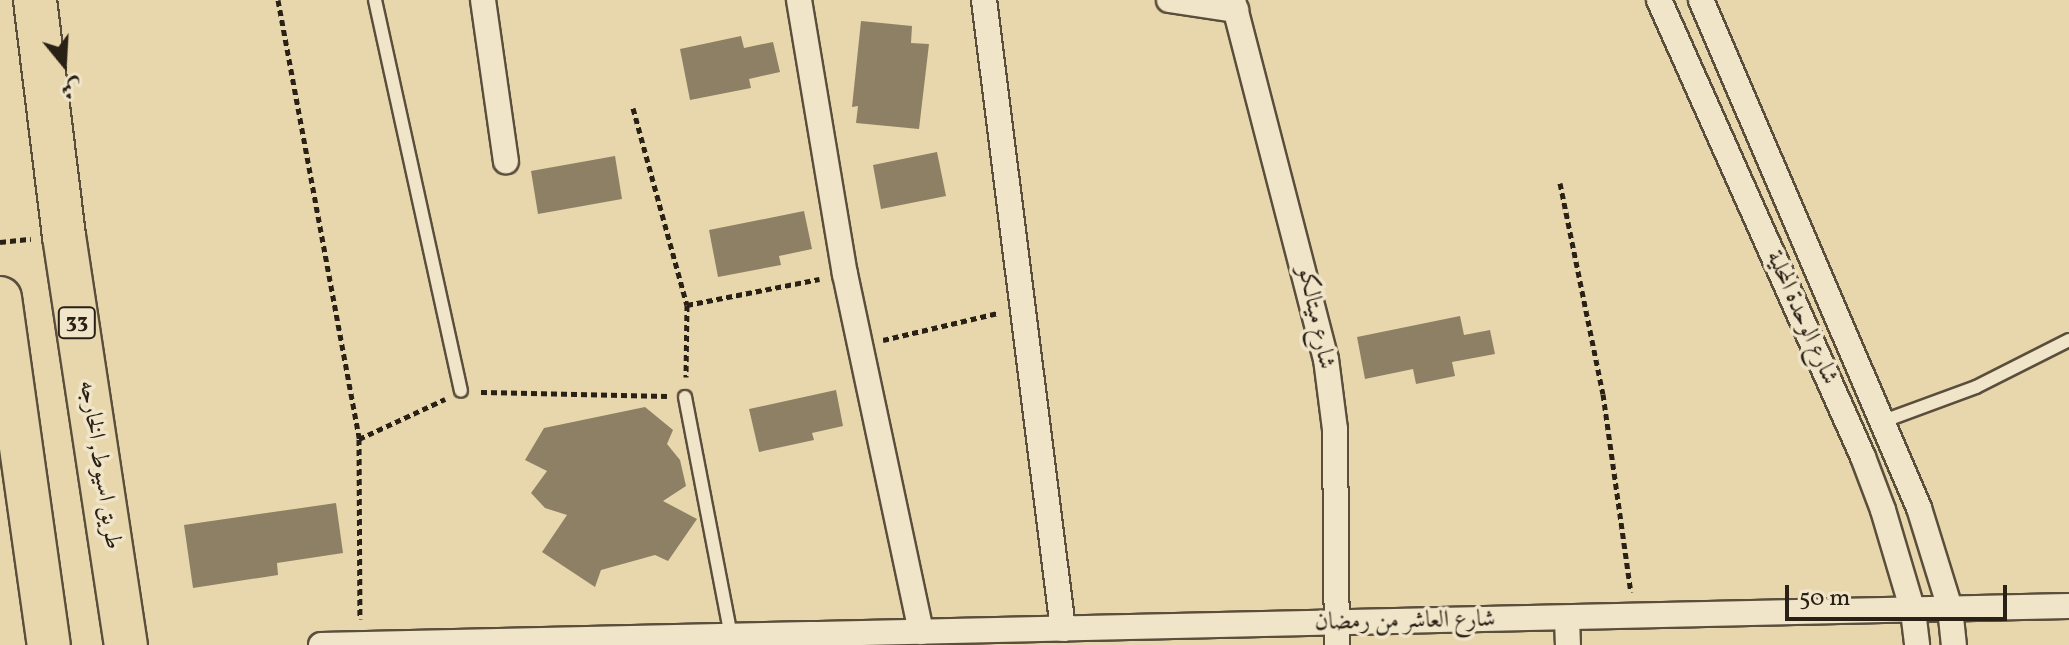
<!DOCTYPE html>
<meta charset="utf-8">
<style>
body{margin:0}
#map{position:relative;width:2069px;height:645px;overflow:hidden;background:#e8d7ac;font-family:Vollkorn,Amiri,serif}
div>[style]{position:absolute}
.building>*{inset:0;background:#8d8064}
.path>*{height:5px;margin-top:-2.5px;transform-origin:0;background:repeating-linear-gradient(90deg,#2a2116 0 6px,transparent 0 10px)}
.roads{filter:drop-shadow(2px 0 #5a4e3c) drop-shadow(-2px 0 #5a4e3c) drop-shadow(0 2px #5a4e3c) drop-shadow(0 -2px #5a4e3c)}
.service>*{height:12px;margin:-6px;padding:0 6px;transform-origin:6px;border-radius:6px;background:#f0e5c9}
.minor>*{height:24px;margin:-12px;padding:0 12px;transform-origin:12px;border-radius:12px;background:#f0e5c9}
.trunk>*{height:42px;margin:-21px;padding:0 21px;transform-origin:21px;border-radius:21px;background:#e8d7ac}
span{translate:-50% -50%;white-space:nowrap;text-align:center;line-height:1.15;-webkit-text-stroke:7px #f0e5c9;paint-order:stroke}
.shield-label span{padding:2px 6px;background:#f0e5c9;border:2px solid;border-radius:6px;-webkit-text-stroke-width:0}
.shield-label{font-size:22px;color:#2a2116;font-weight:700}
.street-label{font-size:24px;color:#2a2116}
.north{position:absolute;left:24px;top:24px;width:80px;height:80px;-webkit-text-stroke:6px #f0e5c9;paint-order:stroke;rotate:162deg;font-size:22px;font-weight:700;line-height:32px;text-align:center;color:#2a2116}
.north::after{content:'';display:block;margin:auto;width:28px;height:36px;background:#2a2116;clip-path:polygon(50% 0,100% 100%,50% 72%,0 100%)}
.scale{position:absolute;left:1785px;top:585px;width:222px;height:36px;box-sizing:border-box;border:4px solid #2a2116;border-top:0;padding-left:10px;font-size:24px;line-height:28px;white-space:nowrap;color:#2a2116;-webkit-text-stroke:6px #f0e5c9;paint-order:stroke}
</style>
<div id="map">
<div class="building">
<i style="clip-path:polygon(861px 21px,912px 26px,911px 43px,929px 44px,919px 129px,856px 123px,858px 106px,852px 107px)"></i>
<i style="clip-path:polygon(741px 36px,744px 48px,773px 42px,780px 72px,749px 79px,751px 88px,690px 100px,680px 49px)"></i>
<i style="clip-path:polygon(937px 152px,946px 196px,881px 209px,873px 165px)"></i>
<i style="clip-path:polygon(615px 156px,622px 199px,538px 214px,531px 171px)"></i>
<i style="clip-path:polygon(804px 211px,812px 249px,779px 256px,781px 265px,718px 277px,709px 230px)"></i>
<i style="clip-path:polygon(1460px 316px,1464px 335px,1490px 330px,1495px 354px,1452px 362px,1455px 376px,1416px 384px,1413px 369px,1365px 379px,1357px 337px)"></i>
<i style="clip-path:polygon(836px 390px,843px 426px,812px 433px,814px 440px,759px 452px,749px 409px)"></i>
<i style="clip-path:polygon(645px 407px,673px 430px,667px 444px,680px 460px,686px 486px,663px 501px,697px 519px,668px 561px,655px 555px,601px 570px,595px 587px,542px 552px,567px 515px,545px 508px,531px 493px,547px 471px,525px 460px,544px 428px)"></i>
<i style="clip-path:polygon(336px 503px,343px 553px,277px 563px,278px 575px,193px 588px,184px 525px)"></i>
</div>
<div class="path">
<i style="left:278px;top:0;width:446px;rotate:79.5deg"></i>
<i style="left:359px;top:439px;width:180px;rotate:89.7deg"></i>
<i style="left:633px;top:108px;width:204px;rotate:74.7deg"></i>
<i style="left:687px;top:305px;width:72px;rotate:90.8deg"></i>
<i style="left:1560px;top:183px;width:215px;rotate:78.5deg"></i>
<i style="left:1603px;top:394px;width:200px;rotate:82deg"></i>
<i style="left:0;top:242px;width:31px;rotate:-6deg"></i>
<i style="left:687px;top:305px;width:135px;rotate:-11.1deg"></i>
<i style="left:883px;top:340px;width:118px;rotate:-13.2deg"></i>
<i style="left:481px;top:392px;width:186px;rotate:1.2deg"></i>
<i style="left:359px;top:439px;width:95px;rotate:-24.9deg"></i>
</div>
<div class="roads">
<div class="service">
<i style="left:375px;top:0;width:400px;rotate:77.6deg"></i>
<i style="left:685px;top:397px;width:243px;rotate:79.1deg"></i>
<i style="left:1881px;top:422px;width:101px;rotate:-20.2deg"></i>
<i style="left:1976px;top:387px;width:104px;rotate:-26.8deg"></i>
</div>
<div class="minor">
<i style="left:483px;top:0;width:163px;rotate:81.9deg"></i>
<i style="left:799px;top:0;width:278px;rotate:80.5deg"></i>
<i style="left:845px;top:274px;width:366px;rotate:78deg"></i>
<i style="left:984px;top:0;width:634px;rotate:82.84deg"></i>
<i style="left:1169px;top:0;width:68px;rotate:8.5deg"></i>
<i style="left:1233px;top:0;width:371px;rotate:75.5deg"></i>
<i style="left:1326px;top:359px;width:71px;rotate:82.7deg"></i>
<i style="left:1335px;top:429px;width:216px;rotate:89.5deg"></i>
<i style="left:1659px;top:0;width:500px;rotate:65.94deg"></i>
<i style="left:1863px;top:457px;width:57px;rotate:69.3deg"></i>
<i style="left:1883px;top:510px;width:105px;rotate:73.5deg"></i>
<i style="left:1913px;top:611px;width:34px;rotate:83deg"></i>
<i style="left:1701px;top:0;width:553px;rotate:66.77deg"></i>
<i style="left:1919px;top:508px;width:105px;rotate:72.8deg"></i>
<i style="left:1950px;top:608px;width:37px;rotate:84deg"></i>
<i style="left:1567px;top:618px;width:27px;rotate:88deg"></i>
<i style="left:321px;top:645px;width:1748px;rotate:-1.28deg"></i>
</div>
<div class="trunk">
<i style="left:35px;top:0;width:238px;rotate:83deg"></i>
<i style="left:64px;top:236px;width:414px;rotate:81.4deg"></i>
<i style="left:0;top:298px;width:350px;rotate:82deg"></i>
</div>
</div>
<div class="shield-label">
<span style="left:77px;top:323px">33</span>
</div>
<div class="street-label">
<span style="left:1315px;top:318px;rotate:78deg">شارع ميتالكو</span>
<span style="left:1801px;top:318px;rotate:66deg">شارع الوحدة المحلية</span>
<span style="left:99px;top:465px;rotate:81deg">طريق اسيوط, الخارجه</span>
<span style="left:1405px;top:622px;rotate:-1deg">شارع العاشر من رمضان</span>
</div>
<div class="north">ش</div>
<div class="scale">50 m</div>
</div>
